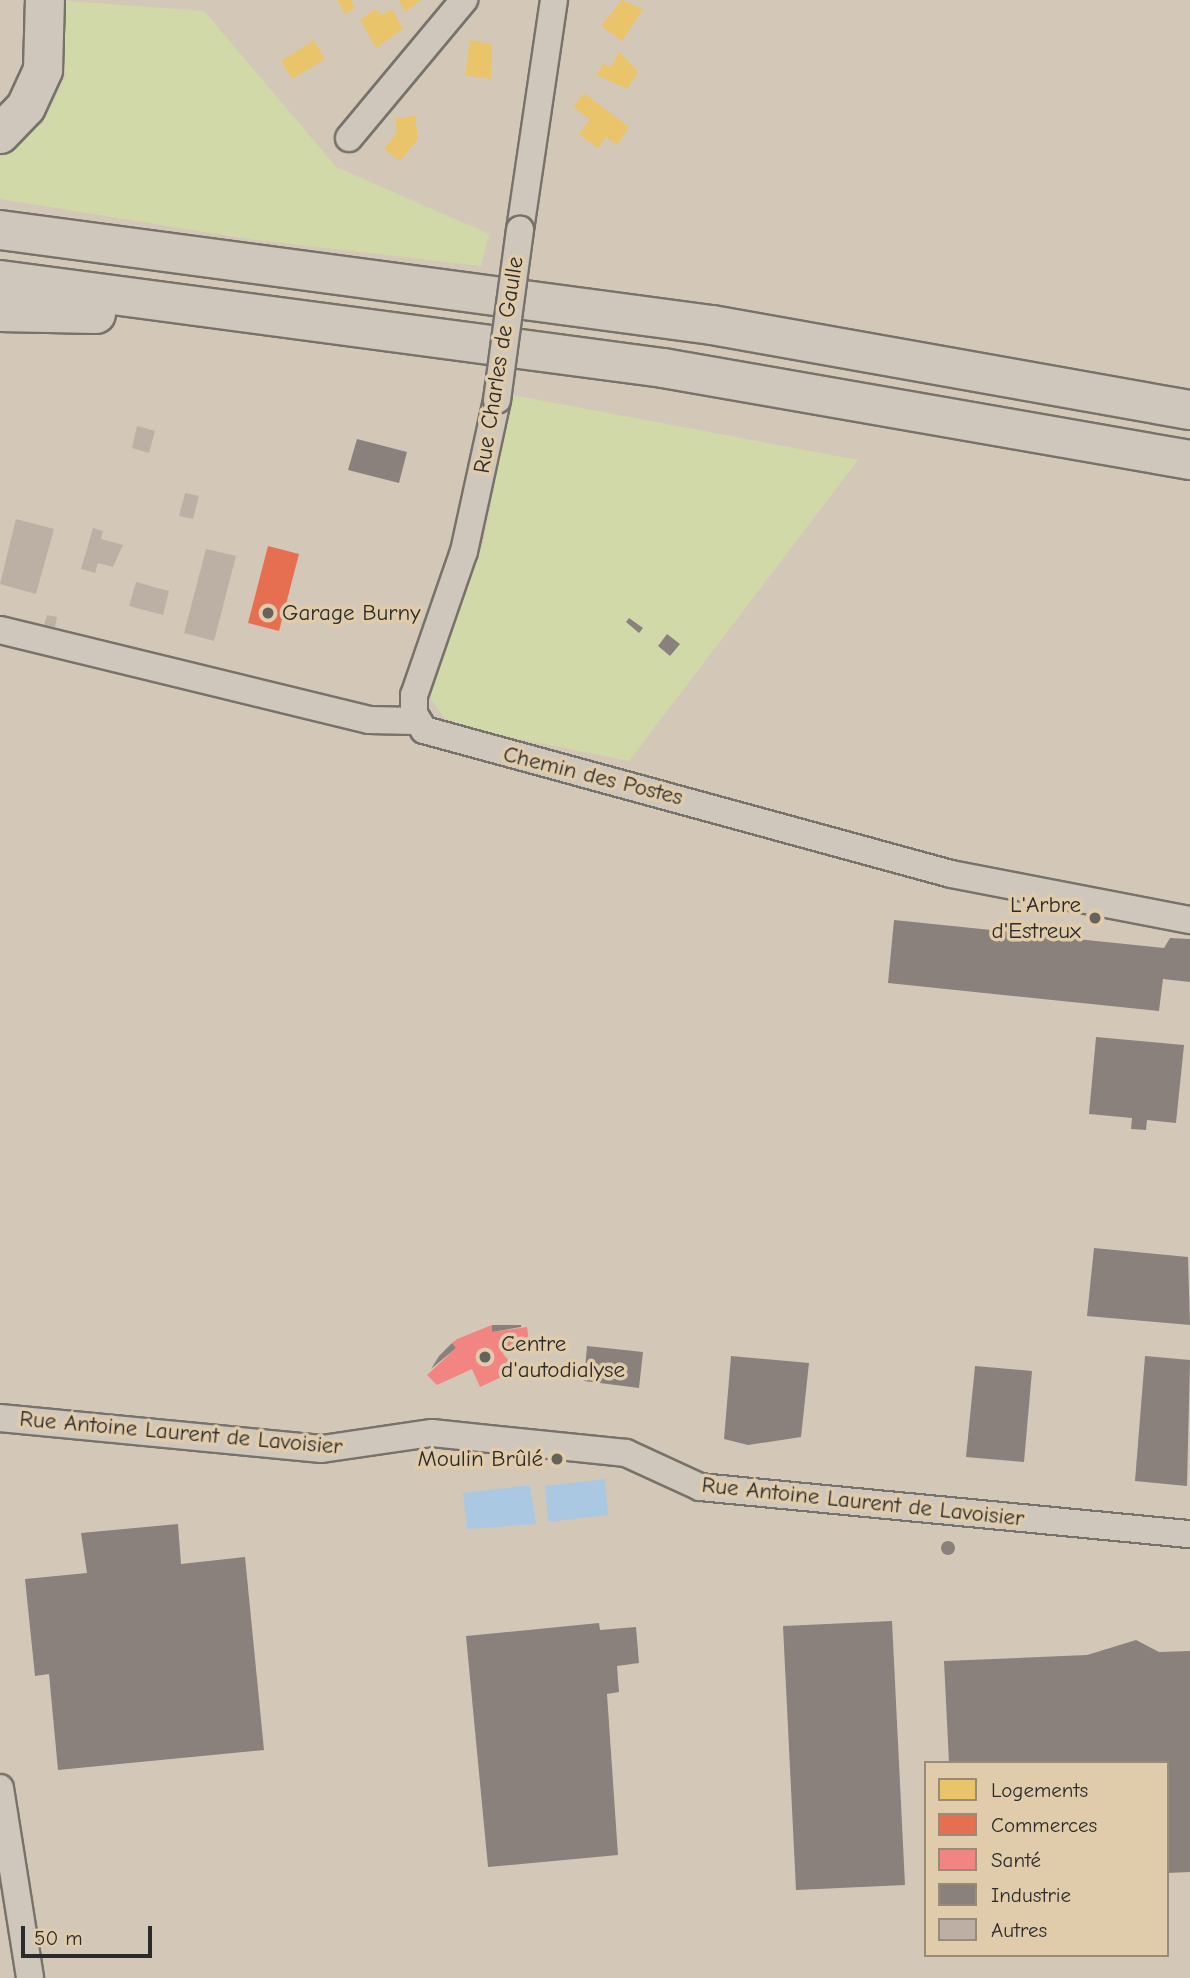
<!DOCTYPE html>
<meta charset="utf-8">
<style>
body{margin:0}
#map{position:relative;width:1190px;height:1978px;overflow:hidden;background:#d3c8b7;font-family:"Comic Neue",sans-serif}
div>[style]{position:absolute}
.green>*{inset:0;background:#d1d9a9}
.water>*{inset:0;background:#aac8e2}
.homes>*{inset:0;background:#e9c46a}
.shops>*{inset:0;background:#e76f51}
.health>*{inset:0;background:#f28482}
.industry>*{inset:0;background:#8a817c}
.round{border-radius:50%}
.building>*{inset:0;background:#bcb0a4}
.roads{filter:drop-shadow(2px 0 #77726a) drop-shadow(-2px 0 #77726a) drop-shadow(0 2px #77726a) drop-shadow(0 -2px #77726a)}
.minor>*{height:26px;margin:-13px;padding:0 13px;transform-origin:13px;border-radius:13px;background:#cfc7bb}
.highway>*{height:38px;margin:-19px;padding:0 19px;transform-origin:19px;border-radius:19px;background:#cfc7bb}
.bridges{filter:drop-shadow(2px 0 #77726a) drop-shadow(-2px 0 #77726a) drop-shadow(0 2px #77726a) drop-shadow(0 -2px #77726a)}
.minor-bridge>*{height:26px;margin:-13px;padding:0 13px;transform-origin:13px;border-radius:13px;background:#cfc7bb}
.dots>*{width:19px;height:19px;translate:-50% -50%;box-sizing:border-box;border:4px solid #e0cbaa;border-radius:50%}
span{translate:-50% -50%;white-space:nowrap;text-align:center;line-height:1.15;-webkit-text-stroke:7px #e0cbaa;paint-order:stroke}
.street-label{font-size:23px;color:#2b2b2b}
.poi-label{font-size:23px;color:#2b2b2b}
.left{translate:0 -50%;text-align:left}
.right{translate:-100% -50%;text-align:right}
.legend{position:absolute;left:924px;top:1761px;width:245px;height:196px;box-sizing:border-box;background:#e0cbaa;border:2px solid #988b77;margin:0;padding:9px 12px;list-style:none;font-size:21px;color:#2b2b2b}
.legend li{display:flex;align-items:center;gap:14px;height:35px}
.legend b{width:35px;border:2px solid #988b77}
.scale{position:absolute;left:21px;top:1926px;width:131px;height:32px;box-sizing:border-box;border:4px solid #2b2b2b;border-top:0;padding-left:9px;font-size:21px;line-height:24px;white-space:nowrap;color:#2b2b2b;-webkit-text-stroke:5px #e0cbaa;paint-order:stroke}
</style>
<div id="map">
<div class="green">
<i style="clip-path:polygon(55px 0,204px 11px,336px 167px,489px 234px,481px 266px,248px 239px,0 199px,0 157px,43px 123px,66px 75px)"></i>
<i style="clip-path:polygon(512px 395px,858px 460px,629px 761px,469px 729px,444px 717px,430px 698px,484px 540px)"></i>
</div>
<div class="water">
<i style="clip-path:polygon(605px 1479px,608px 1515px,548px 1522px,545px 1486px)"></i>
<i style="clip-path:polygon(530px 1485px,536px 1524px,467px 1529px,463px 1493px)"></i>
</div>
<div class="homes">
<i style="clip-path:polygon(337px 0,351px 0,355px 8px,345px 14px)"></i>
<i style="clip-path:polygon(399px 0,421px 0,405px 12px)"></i>
<i style="clip-path:polygon(622px 0,643px 9px,622px 41px,601px 26px)"></i>
<i style="clip-path:polygon(375px 9px,382px 15px,392px 9px,403px 29px,376px 48px,360px 20px)"></i>
<i style="clip-path:polygon(314px 40px,325px 59px,292px 79px,281px 61px)"></i>
<i style="clip-path:polygon(470px 40px,492px 44px,491px 79px,465px 75px)"></i>
<i style="clip-path:polygon(619px 51px,638px 72px,627px 89px,596px 75px,604px 63px,611px 68px)"></i>
<i style="clip-path:polygon(584px 93px,629px 127px,617px 145px,606px 137px,598px 148px,579px 134px,590px 119px,573px 107px)"></i>
<i style="clip-path:polygon(415px 116px,418px 139px,400px 161px,384px 149px,397px 133px,395px 118px)"></i>
</div>
<div class="shops">
<i style="clip-path:polygon(268px 546px,299px 554px,279px 631px,248px 623px)"></i>
</div>
<div class="health">
<i style="clip-path:polygon(492px 1325px,492px 1332px,527px 1327px,529px 1342px,503px 1354px,511px 1363px,508px 1374px,480px 1387px,472px 1369px,437px 1385px,427px 1375px,456px 1348px,452px 1343px,457px 1339px)"></i>
</div>
<div class="industry">
<i style="clip-path:polygon(357px 439px,407px 452px,399px 483px,348px 470px)"></i>
<i style="clip-path:polygon(629px 618px,643px 628px,639px 633px,626px 622px)"></i>
<i style="clip-path:polygon(667px 634px,680px 644px,670px 656px,658px 646px)"></i>
<i style="clip-path:polygon(894px 920px,1164px 948px,1170px 938px,1190px 939px,1190px 982px,1163px 979px,1159px 1011px,888px 983px)"></i>
<i style="clip-path:polygon(1096px 1037px,1184px 1045px,1176px 1123px,1147px 1120px,1146px 1130px,1131px 1129px,1132px 1118px,1089px 1114px)"></i>
<i style="clip-path:polygon(1094px 1248px,1188px 1257px,1190px 1325px,1087px 1316px)"></i>
<i style="clip-path:polygon(492px 1325px,521px 1325px,521px 1327px,492px 1332px)"></i>
<i style="clip-path:polygon(452px 1343px,456px 1348px,431px 1369px,439px 1356px)"></i>
<i style="clip-path:polygon(587px 1346px,643px 1352px,639px 1388px,584px 1381px)"></i>
<i style="clip-path:polygon(731px 1356px,809px 1363px,801px 1437px,748px 1445px,724px 1439px)"></i>
<i style="clip-path:polygon(1145px 1356px,1190px 1360px,1187px 1486px,1135px 1481px)"></i>
<i style="clip-path:polygon(975px 1366px,1032px 1371px,1024px 1462px,966px 1457px)"></i>
<i style="clip-path:polygon(178px 1524px,181px 1564px,245px 1557px,264px 1750px,58px 1770px,49px 1674px,35px 1676px,25px 1579px,87px 1573px,81px 1533px)"></i>
<i class="round" style="left:941px;top:1541px;width:14px;height:14px"></i>
<i style="clip-path:polygon(892px 1621px,905px 1885px,796px 1890px,783px 1626px)"></i>
<i style="clip-path:polygon(599px 1623px,600px 1630px,636px 1627px,639px 1663px,617px 1666px,619px 1692px,607px 1694px,618px 1855px,488px 1867px,466px 1636px)"></i>
<i style="clip-path:polygon(1136px 1640px,1159px 1652px,1190px 1651px,1190px 1872px,1167px 1873px,1167px 1763px,949px 1763px,944px 1661px,1087px 1655px)"></i>
</div>
<div class="building">
<i style="clip-path:polygon(137px 426px,155px 431px,149px 453px,132px 448px)"></i>
<i style="clip-path:polygon(185px 493px,199px 496px,193px 519px,179px 516px)"></i>
<i style="clip-path:polygon(16px 519px,54px 529px,36px 594px,0 584px)"></i>
<i style="clip-path:polygon(93px 528px,103px 531px,101px 539px,123px 545px,113px 567px,98px 563px,95px 573px,81px 569px)"></i>
<i style="clip-path:polygon(206px 549px,236px 556px,214px 641px,184px 633px)"></i>
<i style="clip-path:polygon(136px 582px,169px 591px,163px 615px,129px 606px)"></i>
<i style="clip-path:polygon(47px 615px,57px 617px,55px 627px,44px 625px)"></i>
</div>
<div class="roads">
<div class="minor">
<i style="left:349px;top:138px;width:180px;rotate:-50.2deg"></i>
<i style="left:520px;top:230px;width:232px;rotate:-81.6deg"></i>
<i style="left:497px;top:400px;width:155px;rotate:102.3deg"></i>
<i style="left:464px;top:551px;width:152px;rotate:109.1deg"></i>
<i style="left:414px;top:695px;width:19px;rotate:90deg"></i>
<i style="left:414px;top:714px;width:19px;rotate:58deg"></i>
<i style="left:424px;top:730px;width:546px;rotate:15.28deg"></i>
<i style="left:951px;top:874px;width:243px;rotate:10.9deg"></i>
<i style="left:0;top:630px;width:380px;rotate:13.7deg"></i>
<i style="left:369px;top:720px;width:47px;rotate:1.2deg"></i>
<i style="left:0;top:1418px;width:323px;rotate:5.5deg"></i>
<i style="left:322px;top:1449px;width:111px;rotate:-8.3deg"></i>
<i style="left:432px;top:1433px;width:195px;rotate:5.9deg"></i>
<i style="left:626px;top:1453px;width:81px;rotate:24.7deg"></i>
<i style="left:700px;top:1487px;width:492px;rotate:5.5deg"></i>
<i style="left:0;top:1788px;width:192px;rotate:81deg"></i>
</div>
<div class="highway">
<i style="left:0;top:134px;width:37px;rotate:-46deg"></i>
<i style="left:26px;top:107px;width:41px;rotate:-65.3deg"></i>
<i style="left:43px;top:70px;width:70px;rotate:-88.4deg"></i>
<i style="left:0;top:230px;width:718px;rotate:7.6deg"></i>
<i style="left:712px;top:325px;width:485px;rotate:10.1deg"></i>
<i style="left:0;top:280px;width:669px;rotate:7.56deg"></i>
<i style="left:663px;top:368px;width:535px;rotate:9.9deg"></i>
<i style="left:0;top:312px;width:96px;rotate:1.2deg"></i>
</div>
</div>
<div class="bridges">
<div class="minor-bridge">
<i style="left:497px;top:400px;width:172px;rotate:-82.3deg"></i>
</div>
</div>
<div class="dots">
<i style="left:268px;top:613px;background:#66625c"></i>
<i style="left:1095px;top:918px;background:#66625c"></i>
<i style="left:485px;top:1357px;background:#66625c"></i>
<i style="left:557px;top:1459px;background:#66625c"></i>
</div>
<div class="street-label">
<span style="left:499px;top:365px;rotate:-81deg">Rue Charles de Gaulle</span>
<span style="left:593px;top:776px;rotate:14deg">Chemin des Postes</span>
<span style="left:181px;top:1433px;rotate:5deg">Rue Antoine Laurent de Lavoisier</span>
<span style="left:863px;top:1502px;rotate:6deg">Rue Antoine Laurent de Lavoisier</span>
</div>
<div class="poi-label">
<span class="left" style="left:282px;top:613px">Garage Burny</span>
<span class="right" style="left:1081px;top:918px">L'Arbre<br>d'Estreux</span>
<span class="left" style="left:501px;top:1357px">Centre<br>d'autodialyse</span>
<span class="right" style="left:543px;top:1459px">Moulin Brûlé</span>
</div>
<ul class="legend">
<li><b style="height:19px;background:#e9c46a"></b>Logements</li>
<li><b style="height:19px;background:#e76f51"></b>Commerces</li>
<li><b style="height:19px;background:#f28482"></b>Santé</li>
<li><b style="height:19px;background:#8a817c"></b>Industrie</li>
<li><b style="height:19px;background:#bcb0a4"></b>Autres</li>
</ul>
<div class="scale">50 m</div>
</div>
